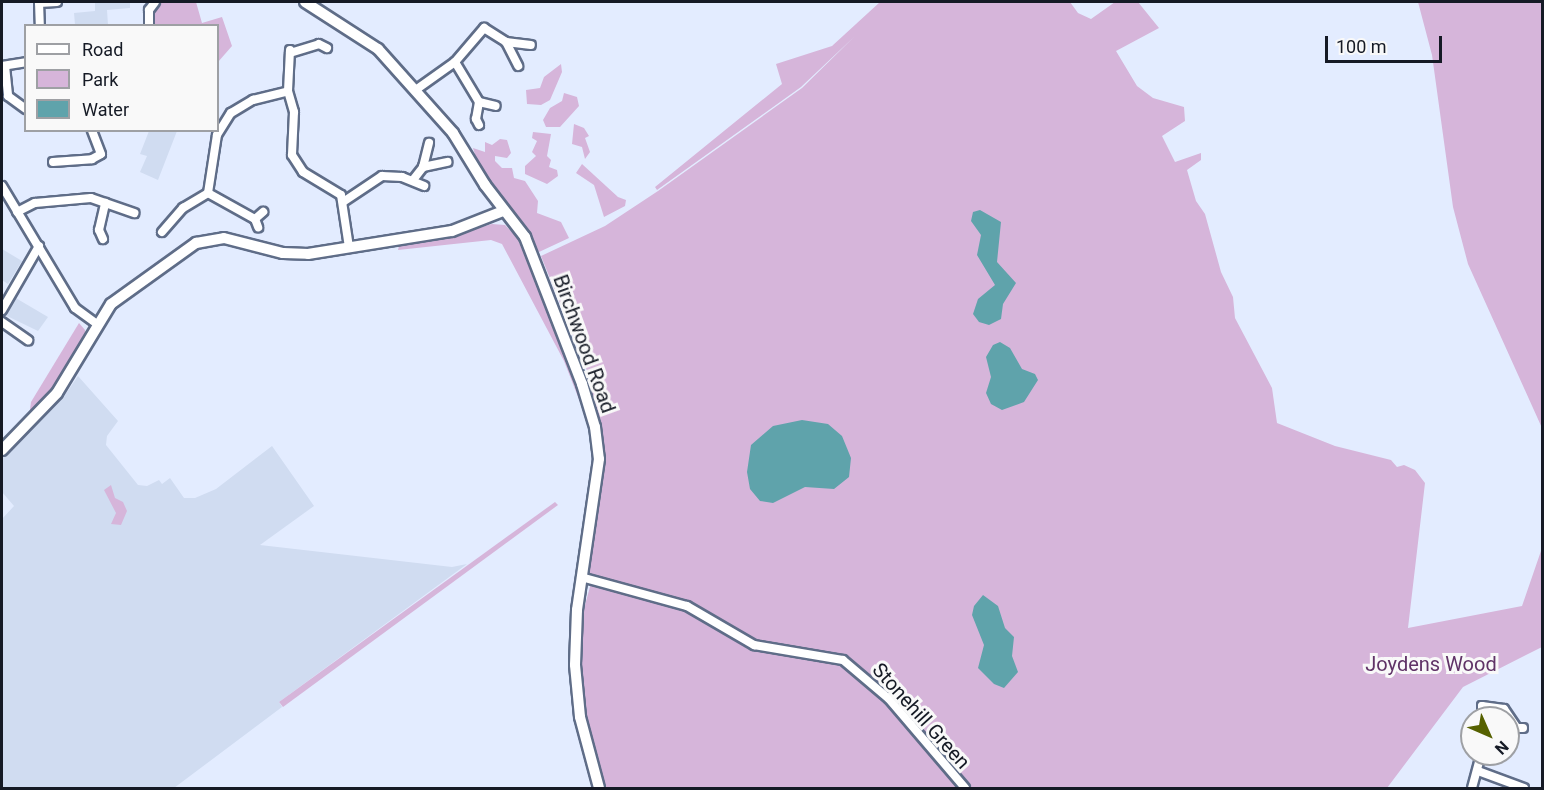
<!DOCTYPE html>
<style>
body{margin:0}
#map{position:relative;width:1544px;height:790px;overflow:hidden;background:#e3ecff;font-family:Roboto,sans-serif}
div>[style]{position:absolute}
.built>*{inset:0;background:#d0dcf1}
.green>*{inset:0;background:#d6b5da}
.water>*{inset:0;background:#5fa3ab}
.roads{filter:drop-shadow(2px 0 #5f6d88) drop-shadow(-2px 0 #5f6d88) drop-shadow(0 2px #5f6d88) drop-shadow(0 -2px #5f6d88)}
.minor>*{height:8px;margin:-4px;padding:0 4px;transform-origin:4px;border-radius:4px;background:#fff}
.tertiary>*{height:10px;margin:-5px;padding:0 5px;transform-origin:5px;border-radius:5px;background:#fff}
span{translate:-50% -50%;white-space:nowrap;text-align:center;line-height:1.15;-webkit-text-stroke:6px #f9f9f9;paint-order:stroke}
.street-label{font-size:20px;color:#151a25}
.park-label{font-size:20px;color:#603367}
.frame{position:absolute;inset:0;border:3px solid #151a25;pointer-events:none}
.legend{position:absolute;left:24px;top:24px;width:195px;height:108px;box-sizing:border-box;background:#f9f9f9;border:2px solid #9ea0a4;margin:0;padding:8px 10px;list-style:none;font-size:18px;color:#151a25}
.legend li{display:flex;align-items:center;gap:12px;height:30px}
.legend b{width:30px;border:2px solid #9ea0a4}
.north{position:absolute;left:1460px;top:706px;width:60px;height:60px;box-sizing:border-box;background:#f9f9f9;border:2px solid #9ea0a4;border-radius:50%;rotate:135deg;font-size:16px;font-weight:700;line-height:24px;text-align:center;color:#151a25}
.north::after{content:'';display:block;margin:auto;width:21px;height:27px;background:#566100;clip-path:polygon(50% 0,100% 100%,50% 72%,0 100%)}
.scale{position:absolute;left:1325px;top:36px;width:117px;height:27px;box-sizing:border-box;border:3px solid #151a25;border-top:0;padding-left:8px;font-size:18px;line-height:21px;white-space:nowrap;color:#151a25;-webkit-text-stroke:4px #f9f9f9;paint-order:stroke}
</style>
<div id="map">
<div class="built">
<i style="clip-path:polygon(95px 2px,130px 2px,130px 8px,107px 10px,108px 25px,75px 25px,74px 13px,95px 11px)"></i>
<i style="clip-path:polygon(149px 131px,177px 131px,158px 180px,140px 172px,147px 156px,140px 154px)"></i>
<i style="clip-path:polygon(2px 249px,22px 261px,8px 284px,2px 280px)"></i>
<i style="clip-path:polygon(14px 297px,48px 317px,38px 331px,7px 316px)"></i>
<i style="clip-path:polygon(78px 376px,118px 421px,107px 436px,106px 445px,138px 485px,147px 486px,159px 480px,162px 484px,170px 478px,184px 498px,195px 498px,216px 489px,272px 446px,314px 506px,260px 545px,452px 567px,467px 564px,279px 702px,282px 707px,174px 788px,2px 788px,2px 519px,14px 506px,2px 492px,2px 454px,31px 421px,65px 395px)"></i>
</div>
<div class="green">
<i style="clip-path:polygon(162px 2px,196px 2px,202px 23px,222px 17px,232px 46px,218px 62px,218px 26px,153px 26px,154px 13px)"></i>
<i style="clip-path:polygon(880px 2px,1070px 2px,1078px 13px,1091px 19px,1115px 2px,1138px 2px,1159px 28px,1116px 51px,1137px 86px,1153px 98px,1184px 107px,1185px 121px,1162px 136px,1175px 162px,1201px 153px,1201px 160px,1187px 170px,1196px 201px,1205px 214px,1221px 272px,1233px 297px,1235px 318px,1272px 388px,1277px 423px,1335px 446px,1391px 460px,1397px 467px,1404px 465px,1415px 470px,1425px 483px,1408px 628px,1522px 606px,1542px 548px,1542px 647px,1463px 687px,1387px 788px,599px 788px,588px 751px,575px 642px,591px 583px,602px 584px,589px 573px,602px 481px,601px 428px,587px 384px,592px 383px,541px 256px,605px 226px,658px 191px,802px 88px,855px 36px,801px 87px,657px 190px,655px 187px,782px 84px,776px 64px,832px 46px)"></i>
<i style="clip-path:polygon(1418px 2px,1542px 2px,1542px 428px,1468px 264px,1453px 207px,1432px 55px)"></i>
<i style="clip-path:polygon(561px 64px,562px 72px,550px 100px,541px 105px,527px 104px,526px 90px,540px 88px,544px 77px)"></i>
<i style="clip-path:polygon(564px 93px,577px 97px,579px 106px,560px 127px,546px 127px,543px 120px,550px 108px,562px 101px)"></i>
<i style="clip-path:polygon(574px 124px,584px 128px,589px 136px,585px 138px,590px 152px,585px 159px,582px 147px,572px 144px)"></i>
<i style="clip-path:polygon(533px 132px,551px 134px,547px 156px,551px 160px,549px 167px,557px 170px,558px 176px,547px 184px,525px 174px,525px 166px,536px 156px,532px 152px,537px 141px,532px 138px)"></i>
<i style="clip-path:polygon(500px 139px,507px 140px,511px 153px,507px 158px,495px 156px,495px 161px,502px 168px,512px 168px,514px 178px,525px 181px,538px 201px,537px 213px,561px 222px,569px 238px,539px 252px,522px 224px,505px 207px,480px 171px,473px 148px,485px 152px,485px 142px,492px 145px)"></i>
<i style="clip-path:polygon(582px 164px,618px 197px,626px 200px,625px 206px,604px 217px,594px 185px,576px 173px)"></i>
<i style="clip-path:polygon(492px 224px,505px 225px,517px 237px,570px 366px,587px 420px,564px 361px,502px 244px,491px 240px,398px 250px,399px 246px,434px 241px)"></i>
<i style="clip-path:polygon(79px 323px,85px 330px,85px 338px,57px 389px,29px 417px,31px 402px)"></i>
<i style="clip-path:polygon(111px 485px,115px 498px,123px 502px,127px 511px,121px 525px,111px 524px,116px 513px,104px 490px)"></i>
<i style="clip-path:polygon(555px 502px,558px 505px,283px 707px,279px 702px)"></i>
</div>
<div class="water">
<i style="clip-path:polygon(980px 210px,1001px 222px,997px 262px,1016px 283px,1003px 304px,1001px 319px,989px 325px,979px 322px,973px 314px,978px 299px,995px 285px,977px 255px,981px 235px,971px 221px,973px 212px)"></i>
<i style="clip-path:polygon(1000px 342px,1010px 348px,1022px 369px,1035px 374px,1038px 380px,1024px 402px,1002px 410px,991px 404px,986px 393px,991px 377px,986px 357px,993px 345px)"></i>
<i style="clip-path:polygon(802px 420px,828px 424px,842px 436px,851px 458px,849px 477px,834px 489px,805px 487px,773px 503px,760px 501px,750px 489px,747px 472px,751px 445px,773px 426px)"></i>
<i style="clip-path:polygon(983px 595px,998px 606px,1005px 628px,1014px 637px,1012px 656px,1018px 672px,1004px 688px,994px 684px,978px 668px,984px 645px,972px 615px,974px 606px)"></i>
</div>
<div class="roads">
<div class="minor">
<i style="left:39px;top:2px;width:24px;rotate:88deg"></i>
<i style="left:39px;top:3px;width:18px;rotate:-3deg"></i>
<i style="left:149px;top:26px;width:16px;rotate:-90deg"></i>
<i style="left:149px;top:10px;width:10px;rotate:-53deg"></i>
<i style="left:506px;top:42px;width:27px;rotate:63deg"></i>
<i style="left:290px;top:53px;width:30px;rotate:-17deg"></i>
<i style="left:319px;top:44px;width:9px;rotate:27deg"></i>
<i style="left:455px;top:62px;width:47px;rotate:59deg"></i>
<i style="left:479px;top:102px;width:17px;rotate:13deg"></i>
<i style="left:2px;top:66px;width:24px;rotate:-9deg"></i>
<i style="left:5px;top:66px;width:30px;rotate:84deg"></i>
<i style="left:8px;top:96px;width:22px;rotate:36deg"></i>
<i style="left:417px;top:89px;width:47px;rotate:-35.4deg"></i>
<i style="left:455px;top:62px;width:45px;rotate:-49.5deg"></i>
<i style="left:484px;top:28px;width:26px;rotate:32deg"></i>
<i style="left:506px;top:42px;width:25px;rotate:7deg"></i>
<i style="left:288px;top:91px;width:41px;rotate:-87.2deg"></i>
<i style="left:479px;top:125px;width:7px;rotate:-117deg"></i>
<i style="left:476px;top:119px;width:17px;rotate:-80deg"></i>
<i style="left:53px;top:162px;width:39px;rotate:-4deg"></i>
<i style="left:92px;top:159px;width:10px;rotate:-29deg"></i>
<i style="left:101px;top:154px;width:26px;rotate:-111deg"></i>
<i style="left:423px;top:167px;width:25px;rotate:-76deg"></i>
<i style="left:413px;top:180px;width:16px;rotate:-52deg"></i>
<i style="left:423px;top:167px;width:25px;rotate:-12deg"></i>
<i style="left:2px;top:186px;width:142px;rotate:59.1deg"></i>
<i style="left:75px;top:308px;width:27px;rotate:36deg"></i>
<i style="left:208px;top:193px;width:54px;rotate:29deg"></i>
<i style="left:255px;top:219px;width:9px;rotate:69deg"></i>
<i style="left:343px;top:202px;width:47px;rotate:-33.7deg"></i>
<i style="left:382px;top:176px;width:20px;rotate:3deg"></i>
<i style="left:402px;top:177px;width:24px;rotate:22deg"></i>
<i style="left:17px;top:212px;width:20px;rotate:-27deg"></i>
<i style="left:35px;top:203px;width:56px;rotate:-5.1deg"></i>
<i style="left:91px;top:198px;width:46px;rotate:19.2deg"></i>
<i style="left:255px;top:219px;width:11px;rotate:-41deg"></i>
<i style="left:162px;top:232px;width:32px;rotate:-49deg"></i>
<i style="left:183px;top:208px;width:29px;rotate:-31deg"></i>
<i style="left:208px;top:193px;width:59px;rotate:-81.2deg"></i>
<i style="left:217px;top:135px;width:26px;rotate:-58deg"></i>
<i style="left:231px;top:113px;width:26px;rotate:-31deg"></i>
<i style="left:253px;top:100px;width:36px;rotate:-14deg"></i>
<i style="left:288px;top:91px;width:22px;rotate:74deg"></i>
<i style="left:294px;top:112px;width:43px;rotate:92.7deg"></i>
<i style="left:292px;top:155px;width:20px;rotate:57deg"></i>
<i style="left:303px;top:172px;width:44px;rotate:31.2deg"></i>
<i style="left:341px;top:195px;width:53px;rotate:81.3deg"></i>
<i style="left:103px;top:239px;width:10px;rotate:-114deg"></i>
<i style="left:99px;top:230px;width:28px;rotate:-77deg"></i>
<i style="left:2px;top:310px;width:74px;rotate:-60deg"></i>
<i style="left:2px;top:322px;width:32px;rotate:35deg"></i>
<i style="left:581px;top:577px;width:110px;rotate:15.3deg"></i>
<i style="left:687px;top:606px;width:78px;rotate:30.2deg"></i>
<i style="left:754px;top:645px;width:90px;rotate:9.6deg"></i>
<i style="left:843px;top:660px;width:60px;rotate:40.3deg"></i>
<i style="left:889px;top:699px;width:117px;rotate:49.5deg"></i>
<i style="left:1482px;top:718px;width:12px;rotate:-90deg"></i>
<i style="left:1482px;top:706px;width:22px;rotate:8deg"></i>
<i style="left:1504px;top:709px;width:23px;rotate:56deg"></i>
<i style="left:1517px;top:728px;width:6px"></i>
<i style="left:1478px;top:771px;width:49px;rotate:20.3deg"></i>
<i style="left:1472px;top:788px;width:35px;rotate:-75deg"></i>
</div>
<div class="tertiary">
<i style="left:305px;top:2px;width:87px;rotate:32.8deg"></i>
<i style="left:378px;top:49px;width:113px;rotate:48.2deg"></i>
<i style="left:453px;top:133px;width:61px;rotate:58.4deg"></i>
<i style="left:485px;top:185px;width:66px;rotate:52.4deg"></i>
<i style="left:525px;top:237px;width:158px;rotate:68.8deg"></i>
<i style="left:582px;top:384px;width:45px;rotate:73.2deg"></i>
<i style="left:595px;top:427px;width:32px;rotate:83deg"></i>
<i style="left:599px;top:459px;width:153px;rotate:98.3deg"></i>
<i style="left:577px;top:610px;width:55px;rotate:92.1deg"></i>
<i style="left:575px;top:665px;width:52px;rotate:84.5deg"></i>
<i style="left:580px;top:717px;width:73px;rotate:75deg"></i>
<i style="left:2px;top:450px;width:79px;rotate:-46deg"></i>
<i style="left:57px;top:393px;width:104px;rotate:-58.8deg"></i>
<i style="left:111px;top:304px;width:105px;rotate:-35.7deg"></i>
<i style="left:196px;top:243px;width:28px;rotate:-10deg"></i>
<i style="left:224px;top:238px;width:61px;rotate:14.3deg"></i>
<i style="left:283px;top:253px;width:25px;rotate:2deg"></i>
<i style="left:308px;top:254px;width:146px;rotate:-9.1deg"></i>
<i style="left:452px;top:231px;width:55px;rotate:-21.4deg"></i>
</div>
</div>
<div class="street-label">
<span style="left:584px;top:344px;rotate:70deg">Birchwood Road</span>
<span style="left:921px;top:716px;rotate:48deg">Stonehill Green</span>
</div>
<div class="park-label">
<span style="left:1431px;top:664px">Joydens Wood</span>
</div>
<div class="frame"></div>
<ul class="legend">
<li><b style="height:8px;background:#fff"></b>Road</li>
<li><b style="height:16px;background:#d6b5da"></b>Park</li>
<li><b style="height:16px;background:#5fa3ab"></b>Water</li>
</ul>
<div class="north">N</div>
<div class="scale">100 m</div>
</div>
